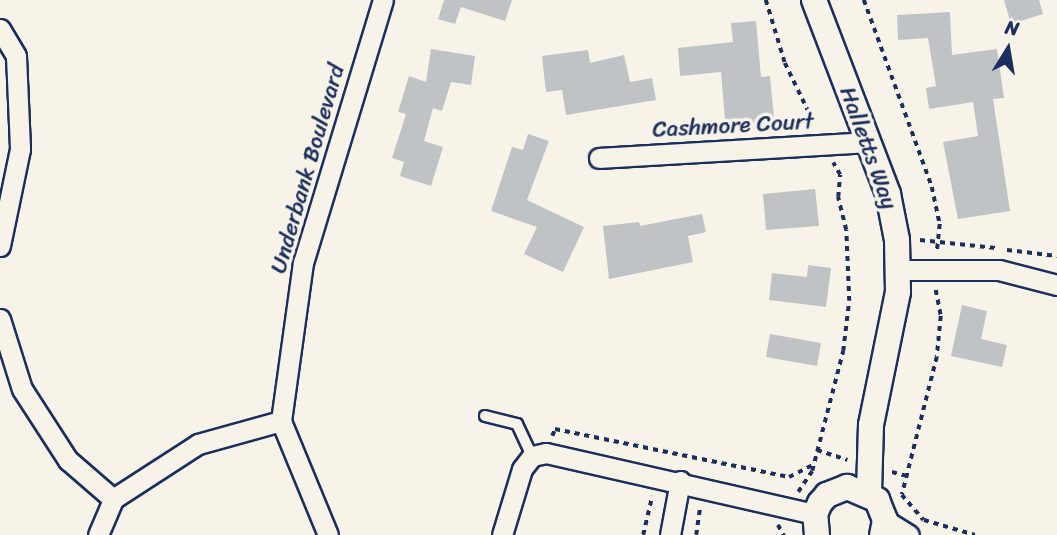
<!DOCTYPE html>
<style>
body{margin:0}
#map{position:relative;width:1057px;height:535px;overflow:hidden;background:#f7f3e8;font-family:Sriracha,sans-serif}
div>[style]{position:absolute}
.building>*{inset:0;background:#c0c3c5}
.path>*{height:3.5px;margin-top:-1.75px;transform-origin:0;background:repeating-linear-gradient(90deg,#1b2f5e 0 5px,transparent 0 10px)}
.roads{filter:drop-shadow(2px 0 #1b2f5e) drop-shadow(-2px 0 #1b2f5e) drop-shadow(0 2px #1b2f5e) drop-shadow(0 -2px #1b2f5e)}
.service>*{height:10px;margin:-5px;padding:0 5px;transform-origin:5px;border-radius:5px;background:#f7f3e8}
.minor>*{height:19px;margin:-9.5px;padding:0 9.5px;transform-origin:9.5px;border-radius:9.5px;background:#f7f3e8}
.tertiary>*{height:24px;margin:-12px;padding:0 12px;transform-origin:12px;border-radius:12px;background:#f7f3e8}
span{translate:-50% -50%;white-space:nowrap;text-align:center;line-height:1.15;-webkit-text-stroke:7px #f7f3e8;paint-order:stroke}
.street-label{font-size:23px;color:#1b2f5e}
.north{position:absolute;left:973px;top:14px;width:70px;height:70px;-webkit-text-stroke:5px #f7f3e8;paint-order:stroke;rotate:11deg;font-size:19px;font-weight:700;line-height:28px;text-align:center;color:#1b2f5e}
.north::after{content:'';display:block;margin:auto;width:24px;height:32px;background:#1b2f5e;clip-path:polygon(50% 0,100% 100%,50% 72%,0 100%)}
</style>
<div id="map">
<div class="building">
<i style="clip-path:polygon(444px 0,512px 0,505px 21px,461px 7px,455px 24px,438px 19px)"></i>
<i style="clip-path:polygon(1004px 0,1039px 0,1043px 14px,1011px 24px)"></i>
<i style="clip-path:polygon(950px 12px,952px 55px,997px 49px,1004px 98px,993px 99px,1010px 211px,958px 219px,943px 142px,978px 136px,973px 102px,929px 109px,926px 88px,936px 86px,928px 38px,898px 40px,897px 15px)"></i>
<i style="clip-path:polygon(756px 21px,761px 77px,770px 76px,775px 128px,726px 132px,721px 72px,680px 76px,678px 48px,733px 42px,731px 23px)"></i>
<i style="clip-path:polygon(431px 49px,475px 56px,471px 85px,451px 82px,442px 111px,433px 108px,424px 141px,443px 147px,431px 186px,400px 176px,404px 162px,392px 158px,406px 114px,398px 112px,409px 76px,426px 82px)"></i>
<i style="clip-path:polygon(588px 50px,590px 63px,624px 55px,630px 82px,652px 78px,656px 100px,566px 115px,562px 90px,546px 92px,542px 56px)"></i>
<i style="clip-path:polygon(528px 134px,549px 141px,527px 200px,584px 227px,563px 272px,524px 254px,537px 227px,491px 211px,512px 147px,523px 150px)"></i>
<i style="clip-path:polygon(815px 189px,819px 226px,766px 230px,763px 194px)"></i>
<i style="clip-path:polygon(702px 214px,706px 232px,688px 236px,693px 262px,609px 279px,603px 226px,639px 222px,640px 226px)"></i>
<i style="clip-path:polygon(808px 265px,831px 268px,826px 307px,769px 300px,772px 273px,807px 277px)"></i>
<i style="clip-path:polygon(962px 305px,987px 311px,981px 339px,1007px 345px,1002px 367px,951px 356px)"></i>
<i style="clip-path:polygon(770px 334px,821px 343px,817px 366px,766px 357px)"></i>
</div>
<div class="path">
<i style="left:766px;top:0;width:66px;rotate:73.2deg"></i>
<i style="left:785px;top:63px;width:69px;rotate:64.2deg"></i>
<i style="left:864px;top:0;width:199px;rotate:70deg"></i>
<i style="left:932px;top:187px;width:38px;rotate:78deg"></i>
<i style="left:940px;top:224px;width:27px;rotate:96deg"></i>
<i style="left:920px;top:240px;width:76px;rotate:6deg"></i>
<i style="left:1007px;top:250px;width:50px;rotate:6.8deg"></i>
<i style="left:936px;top:290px;width:26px;rotate:79deg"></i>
<i style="left:941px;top:316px;width:41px;rotate:95.6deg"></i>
<i style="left:937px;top:357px;width:142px;rotate:104.2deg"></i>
<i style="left:902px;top:495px;width:33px;rotate:49deg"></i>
<i style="left:924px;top:520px;width:53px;rotate:16.4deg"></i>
<i style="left:552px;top:436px;width:8px;rotate:-67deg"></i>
<i style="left:555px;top:429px;width:239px;rotate:11.6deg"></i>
<i style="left:789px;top:477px;width:28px;rotate:-27deg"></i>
<i style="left:817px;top:450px;width:32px;rotate:18deg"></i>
<i style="left:892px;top:472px;width:16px;rotate:15deg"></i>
<i style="left:798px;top:492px;width:25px;rotate:-56deg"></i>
<i style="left:812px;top:471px;width:124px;rotate:-75.5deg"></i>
<i style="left:843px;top:351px;width:50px;rotate:-83.2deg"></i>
<i style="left:849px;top:301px;width:71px;rotate:-92.4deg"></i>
<i style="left:846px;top:230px;width:34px;rotate:-104deg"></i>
<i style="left:838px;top:197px;width:22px;rotate:-85deg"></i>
<i style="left:840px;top:175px;width:14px;rotate:-120deg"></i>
<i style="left:778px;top:525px;width:12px;rotate:59deg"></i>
<i style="left:643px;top:535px;width:40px;rotate:-77deg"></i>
<i style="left:696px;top:535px;width:27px;rotate:-82deg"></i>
</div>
<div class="roads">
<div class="service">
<i style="left:485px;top:416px;width:33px;rotate:14deg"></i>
<i style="left:517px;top:424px;width:35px;rotate:65deg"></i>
</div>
<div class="minor">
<i style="left:0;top:29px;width:31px;rotate:59deg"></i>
<i style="left:16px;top:56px;width:93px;rotate:87.5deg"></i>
<i style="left:20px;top:149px;width:99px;rotate:101.7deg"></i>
<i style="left:599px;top:158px;width:270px;rotate:-3.4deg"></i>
<i style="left:898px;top:270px;width:101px"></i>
<i style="left:999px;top:270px;width:60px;rotate:14.5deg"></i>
<i style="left:0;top:319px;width:73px;rotate:72.6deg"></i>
<i style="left:22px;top:389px;width:85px;rotate:57.1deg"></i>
<i style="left:68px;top:460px;width:60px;rotate:40.9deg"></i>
<i style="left:281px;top:421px;width:123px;rotate:67.6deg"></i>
<i style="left:885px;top:520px;width:28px;rotate:32deg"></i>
<i style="left:98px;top:535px;width:39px;rotate:-67deg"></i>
<i style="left:113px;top:499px;width:101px;rotate:-32.9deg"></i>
<i style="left:198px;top:444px;width:86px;rotate:-15.5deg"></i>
<i style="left:281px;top:421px;width:160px;rotate:-82.1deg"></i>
<i style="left:303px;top:263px;width:275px;rotate:-73.1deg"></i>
<i style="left:502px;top:535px;width:69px;rotate:-73.1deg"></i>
<i style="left:522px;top:469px;width:16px;rotate:-52deg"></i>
<i style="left:532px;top:456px;width:14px;rotate:-12deg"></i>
<i style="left:546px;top:453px;width:276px;rotate:12.8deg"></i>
<i style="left:670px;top:535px;width:55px;rotate:-79.5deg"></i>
</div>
<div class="tertiary">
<i style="left:814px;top:0;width:208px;rotate:69.1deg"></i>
<i style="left:888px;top:194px;width:47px;rotate:78.9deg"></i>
<i style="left:897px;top:240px;width:52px;rotate:88.9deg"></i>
<i style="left:898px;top:292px;width:136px;rotate:101.5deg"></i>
<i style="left:871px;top:425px;width:67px;rotate:91.7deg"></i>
<i style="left:817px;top:535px;width:21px;rotate:-95deg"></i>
<i style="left:815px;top:514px;width:12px;rotate:-66deg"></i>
<i style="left:820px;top:503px;width:11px;rotate:-49deg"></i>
<i style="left:827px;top:495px;width:22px;rotate:-22deg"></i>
<i style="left:847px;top:487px;width:33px;rotate:23deg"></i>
<i style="left:877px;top:500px;width:22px;rotate:68deg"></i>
<i style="left:885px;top:520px;width:15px;rotate:101deg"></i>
</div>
</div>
<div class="street-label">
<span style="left:733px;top:126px;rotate:-3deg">Cashmore Court</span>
<span style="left:868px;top:148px;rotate:70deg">Halletts Way</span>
<span style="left:308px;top:169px;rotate:-74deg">Underbank Boulevard</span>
</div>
<div class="north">N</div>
</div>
